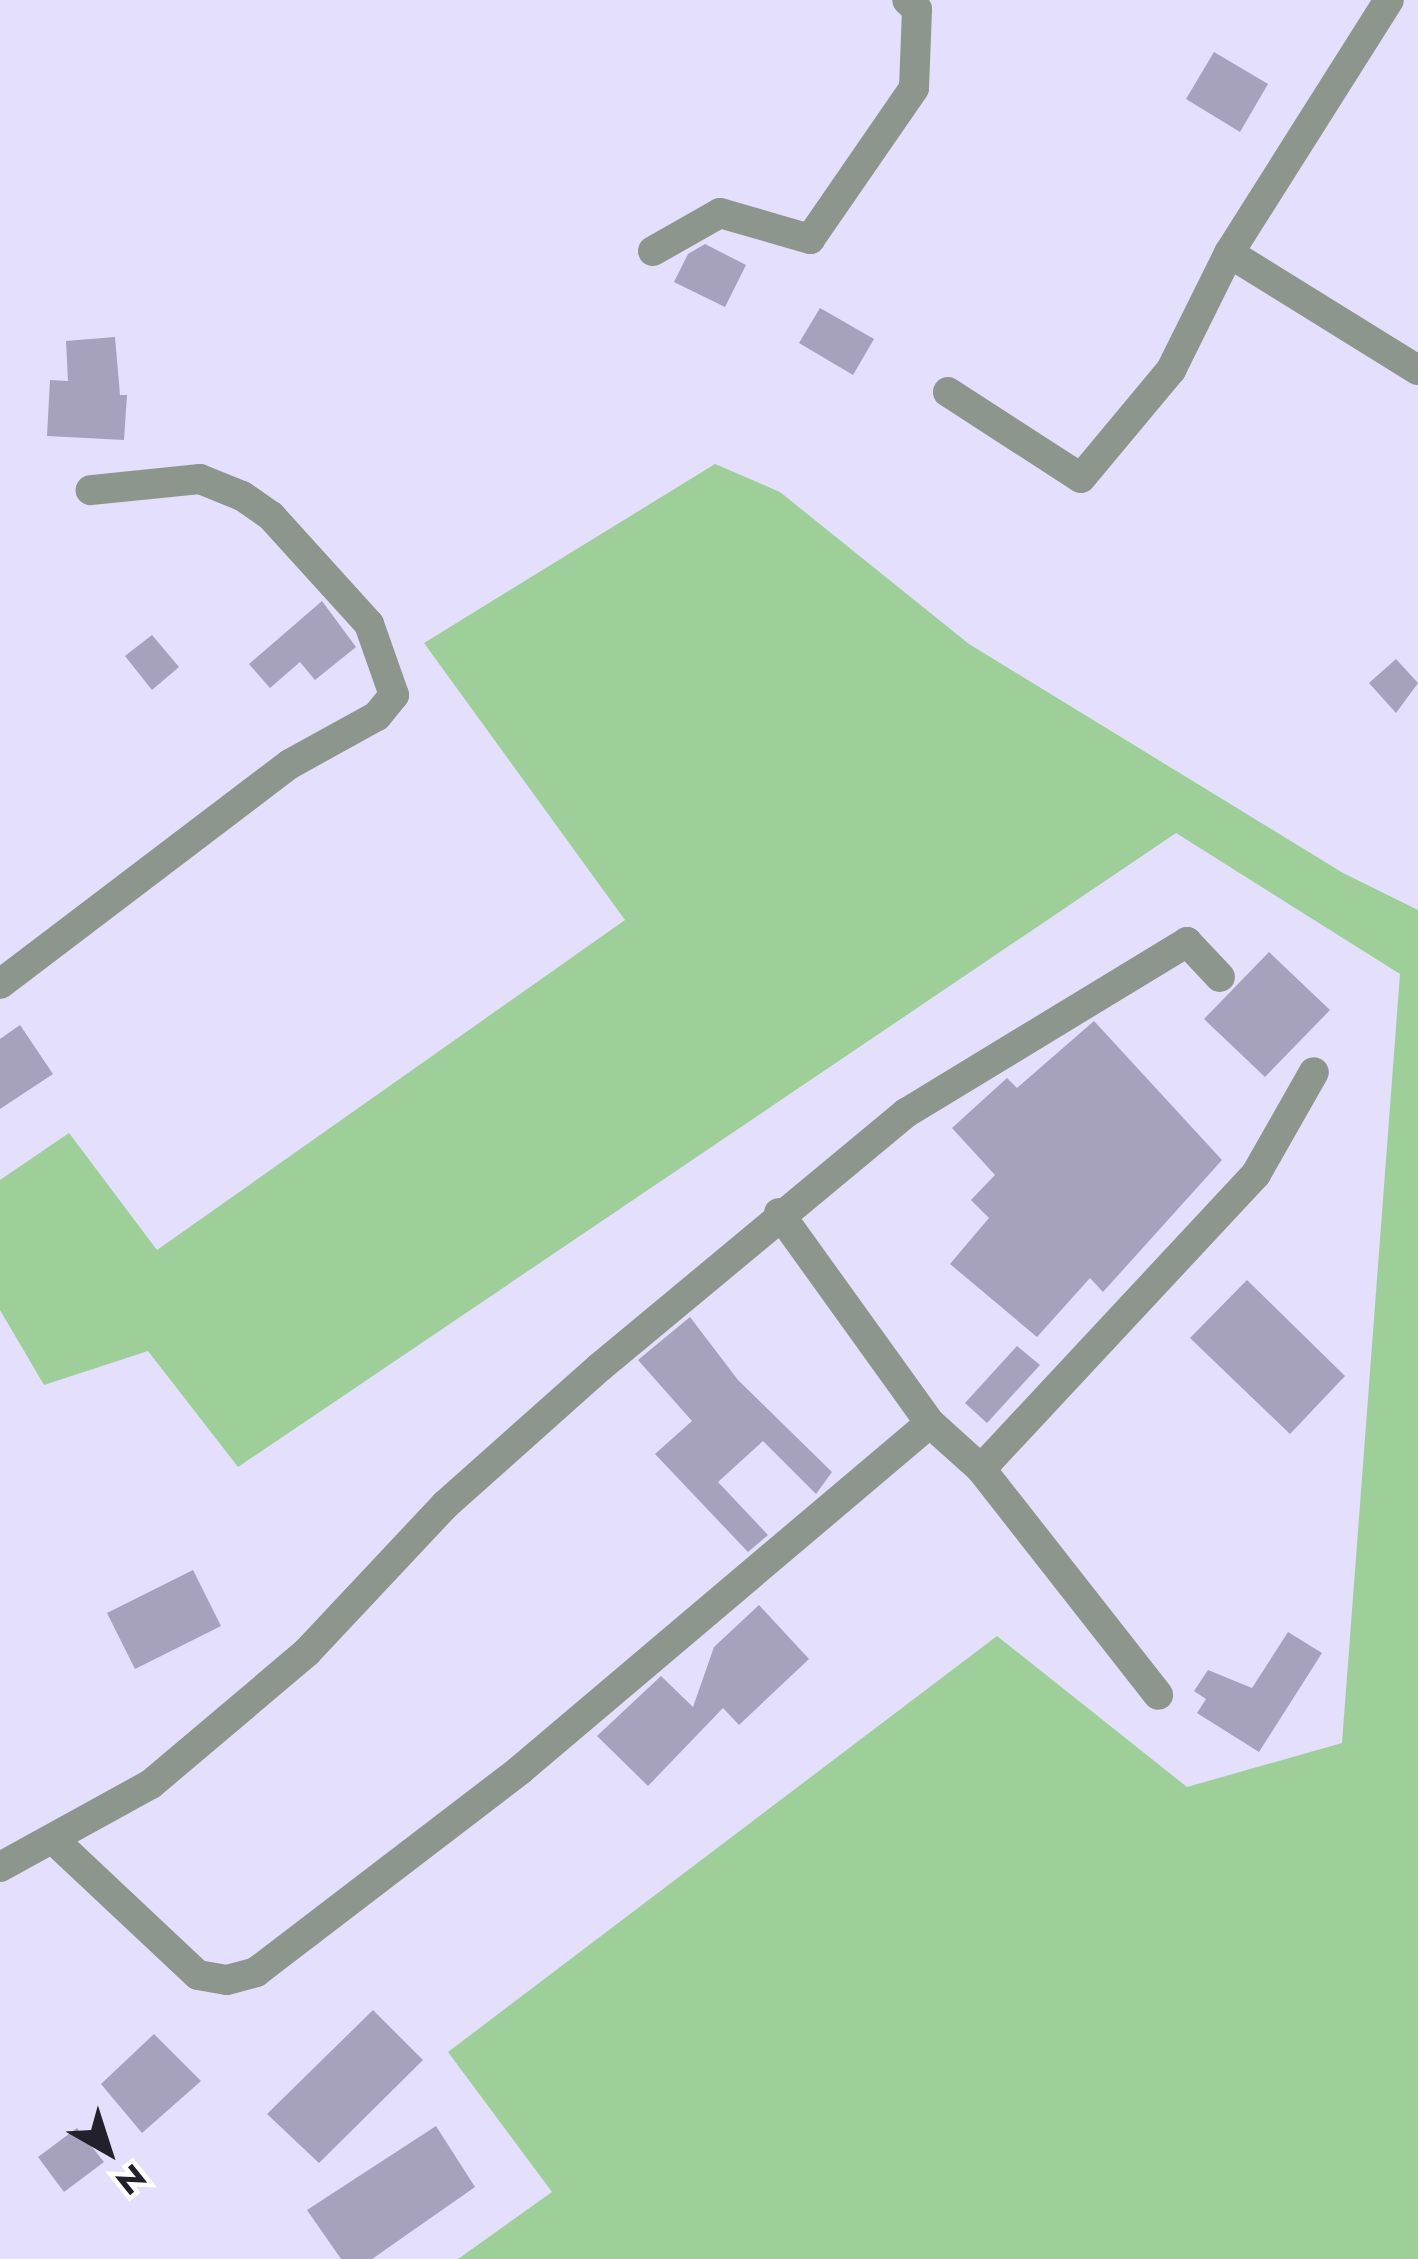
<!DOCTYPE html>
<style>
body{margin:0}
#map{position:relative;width:1418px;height:2259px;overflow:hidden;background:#e4dffc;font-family:Jost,sans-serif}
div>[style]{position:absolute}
.green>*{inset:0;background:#9fcf99}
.building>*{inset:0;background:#a6a1bd}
.street>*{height:30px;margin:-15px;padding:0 15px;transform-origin:15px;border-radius:15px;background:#8d968c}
span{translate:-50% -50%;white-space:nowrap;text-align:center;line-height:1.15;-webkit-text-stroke:12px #fff;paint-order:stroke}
.north{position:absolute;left:48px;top:2091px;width:120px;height:120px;-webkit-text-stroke:9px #fff;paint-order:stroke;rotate:141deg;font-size:33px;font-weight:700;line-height:48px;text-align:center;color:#22202b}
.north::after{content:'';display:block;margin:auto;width:42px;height:54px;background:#22202b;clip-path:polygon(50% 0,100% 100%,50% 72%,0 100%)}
</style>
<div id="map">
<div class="green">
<i style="clip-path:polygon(715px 464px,780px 492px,969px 644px,1343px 873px,1418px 910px,1418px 2259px,458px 2259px,552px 2192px,448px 2052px,997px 1636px,1187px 1787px,1342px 1743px,1400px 974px,1176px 833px,238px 1467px,148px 1351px,44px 1385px,0 1310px,0 1180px,69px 1133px,157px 1250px,625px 920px,424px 643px)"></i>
</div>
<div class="building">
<i style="clip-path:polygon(1214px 52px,1268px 84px,1240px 132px,1186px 99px)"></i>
<i style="clip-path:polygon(705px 244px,746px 265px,725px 307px,674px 282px,688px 254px)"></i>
<i style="clip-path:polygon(820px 308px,874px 339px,853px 375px,799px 343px)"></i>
<i style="clip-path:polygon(115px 337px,120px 395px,127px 395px,124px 440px,47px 436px,50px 380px,68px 381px,66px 341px)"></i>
<i style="clip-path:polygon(322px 601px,356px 647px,315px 680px,300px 662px,270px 688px,249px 664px)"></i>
<i style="clip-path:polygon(152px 635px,179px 667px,152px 690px,125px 656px)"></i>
<i style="clip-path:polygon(1396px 659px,1418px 683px,1396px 713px,1369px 683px)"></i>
<i style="clip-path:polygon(1269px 952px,1330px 1010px,1265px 1077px,1204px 1019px)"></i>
<i style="clip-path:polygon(1094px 1021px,1222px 1160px,1103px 1292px,1090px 1278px,1037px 1337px,950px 1264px,989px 1218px,971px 1200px,995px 1175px,952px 1128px,1007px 1078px,1017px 1088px)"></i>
<i style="clip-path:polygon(20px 1025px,53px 1074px,0 1109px,0 1039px)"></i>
<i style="clip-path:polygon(1247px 1280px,1345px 1376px,1290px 1434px,1190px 1338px)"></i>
<i style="clip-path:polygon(690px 1317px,738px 1380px,832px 1472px,816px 1494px,763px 1441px,718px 1482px,768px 1535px,748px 1552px,655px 1454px,692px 1421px,638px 1360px)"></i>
<i style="clip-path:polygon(1017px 1346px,1040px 1365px,987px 1423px,965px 1403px)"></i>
<i style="clip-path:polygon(193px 1570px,221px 1626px,135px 1669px,107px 1613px)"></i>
<i style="clip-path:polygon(759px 1605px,809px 1659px,739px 1725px,723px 1708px,648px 1786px,597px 1736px,661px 1676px,693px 1707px,714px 1647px)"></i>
<i style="clip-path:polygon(1288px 1632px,1322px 1653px,1259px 1752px,1197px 1713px,1206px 1699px,1194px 1691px,1208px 1670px,1252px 1688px)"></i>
<i style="clip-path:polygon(373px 2010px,423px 2060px,319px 2163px,267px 2114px)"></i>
<i style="clip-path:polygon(154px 2034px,201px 2081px,142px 2133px,101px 2084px)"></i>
<i style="clip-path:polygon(436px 2126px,475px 2187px,372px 2259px,341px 2259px,307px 2210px)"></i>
<i style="clip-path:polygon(77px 2128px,104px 2162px,64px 2192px,38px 2157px)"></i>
</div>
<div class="street">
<i style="left:653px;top:251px;width:77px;rotate:-29.6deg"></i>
<i style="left:720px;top:213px;width:94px;rotate:16.1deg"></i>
<i style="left:810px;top:239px;width:183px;rotate:-55.4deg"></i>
<i style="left:914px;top:88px;width:79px;rotate:-87.8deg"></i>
<i style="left:917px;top:9px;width:13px;rotate:-138deg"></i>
<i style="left:1229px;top:253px;width:222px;rotate:31.8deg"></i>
<i style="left:948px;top:392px;width:158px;rotate:32.9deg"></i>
<i style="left:1081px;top:478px;width:141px;rotate:-50.2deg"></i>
<i style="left:1171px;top:370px;width:131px;rotate:-63.6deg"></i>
<i style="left:1229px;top:253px;width:299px;rotate:-57.7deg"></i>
<i style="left:0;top:984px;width:364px;rotate:-37.2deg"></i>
<i style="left:290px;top:764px;width:99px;rotate:-28.9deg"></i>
<i style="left:377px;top:716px;width:27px;rotate:-51deg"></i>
<i style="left:394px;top:695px;width:75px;rotate:-109.4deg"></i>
<i style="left:369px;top:624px;width:146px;rotate:-132.2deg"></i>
<i style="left:271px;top:516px;width:35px;rotate:-145deg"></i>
<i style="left:242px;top:496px;width:45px;rotate:-158deg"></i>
<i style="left:200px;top:479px;width:110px;rotate:174.2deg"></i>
<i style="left:779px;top:1213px;width:259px;rotate:54.3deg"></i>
<i style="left:930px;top:1423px;width:69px;rotate:42deg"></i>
<i style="left:981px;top:1469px;width:287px;rotate:51.9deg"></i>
<i style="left:981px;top:1469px;width:403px;rotate:-47deg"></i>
<i style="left:1256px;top:1174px;width:117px;rotate:-60.4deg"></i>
<i style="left:54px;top:1840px;width:197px;rotate:43.2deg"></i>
<i style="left:198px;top:1975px;width:29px;rotate:10deg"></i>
<i style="left:227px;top:1980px;width:30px;rotate:-15deg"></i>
<i style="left:256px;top:1972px;width:332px;rotate:-37.4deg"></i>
<i style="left:520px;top:1770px;width:537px;rotate:-40.24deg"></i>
<i style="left:0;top:1867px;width:172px;rotate:-28.8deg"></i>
<i style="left:151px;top:1784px;width:204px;rotate:-40.2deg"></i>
<i style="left:307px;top:1652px;width:202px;rotate:-46.8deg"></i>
<i style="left:445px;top:1505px;width:208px;rotate:-41.7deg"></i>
<i style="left:600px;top:1367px;width:398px;rotate:-39.7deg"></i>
<i style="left:906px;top:1113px;width:329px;rotate:-31.3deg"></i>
<i style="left:1187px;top:942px;width:48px;rotate:46.7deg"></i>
</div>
<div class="north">N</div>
</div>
